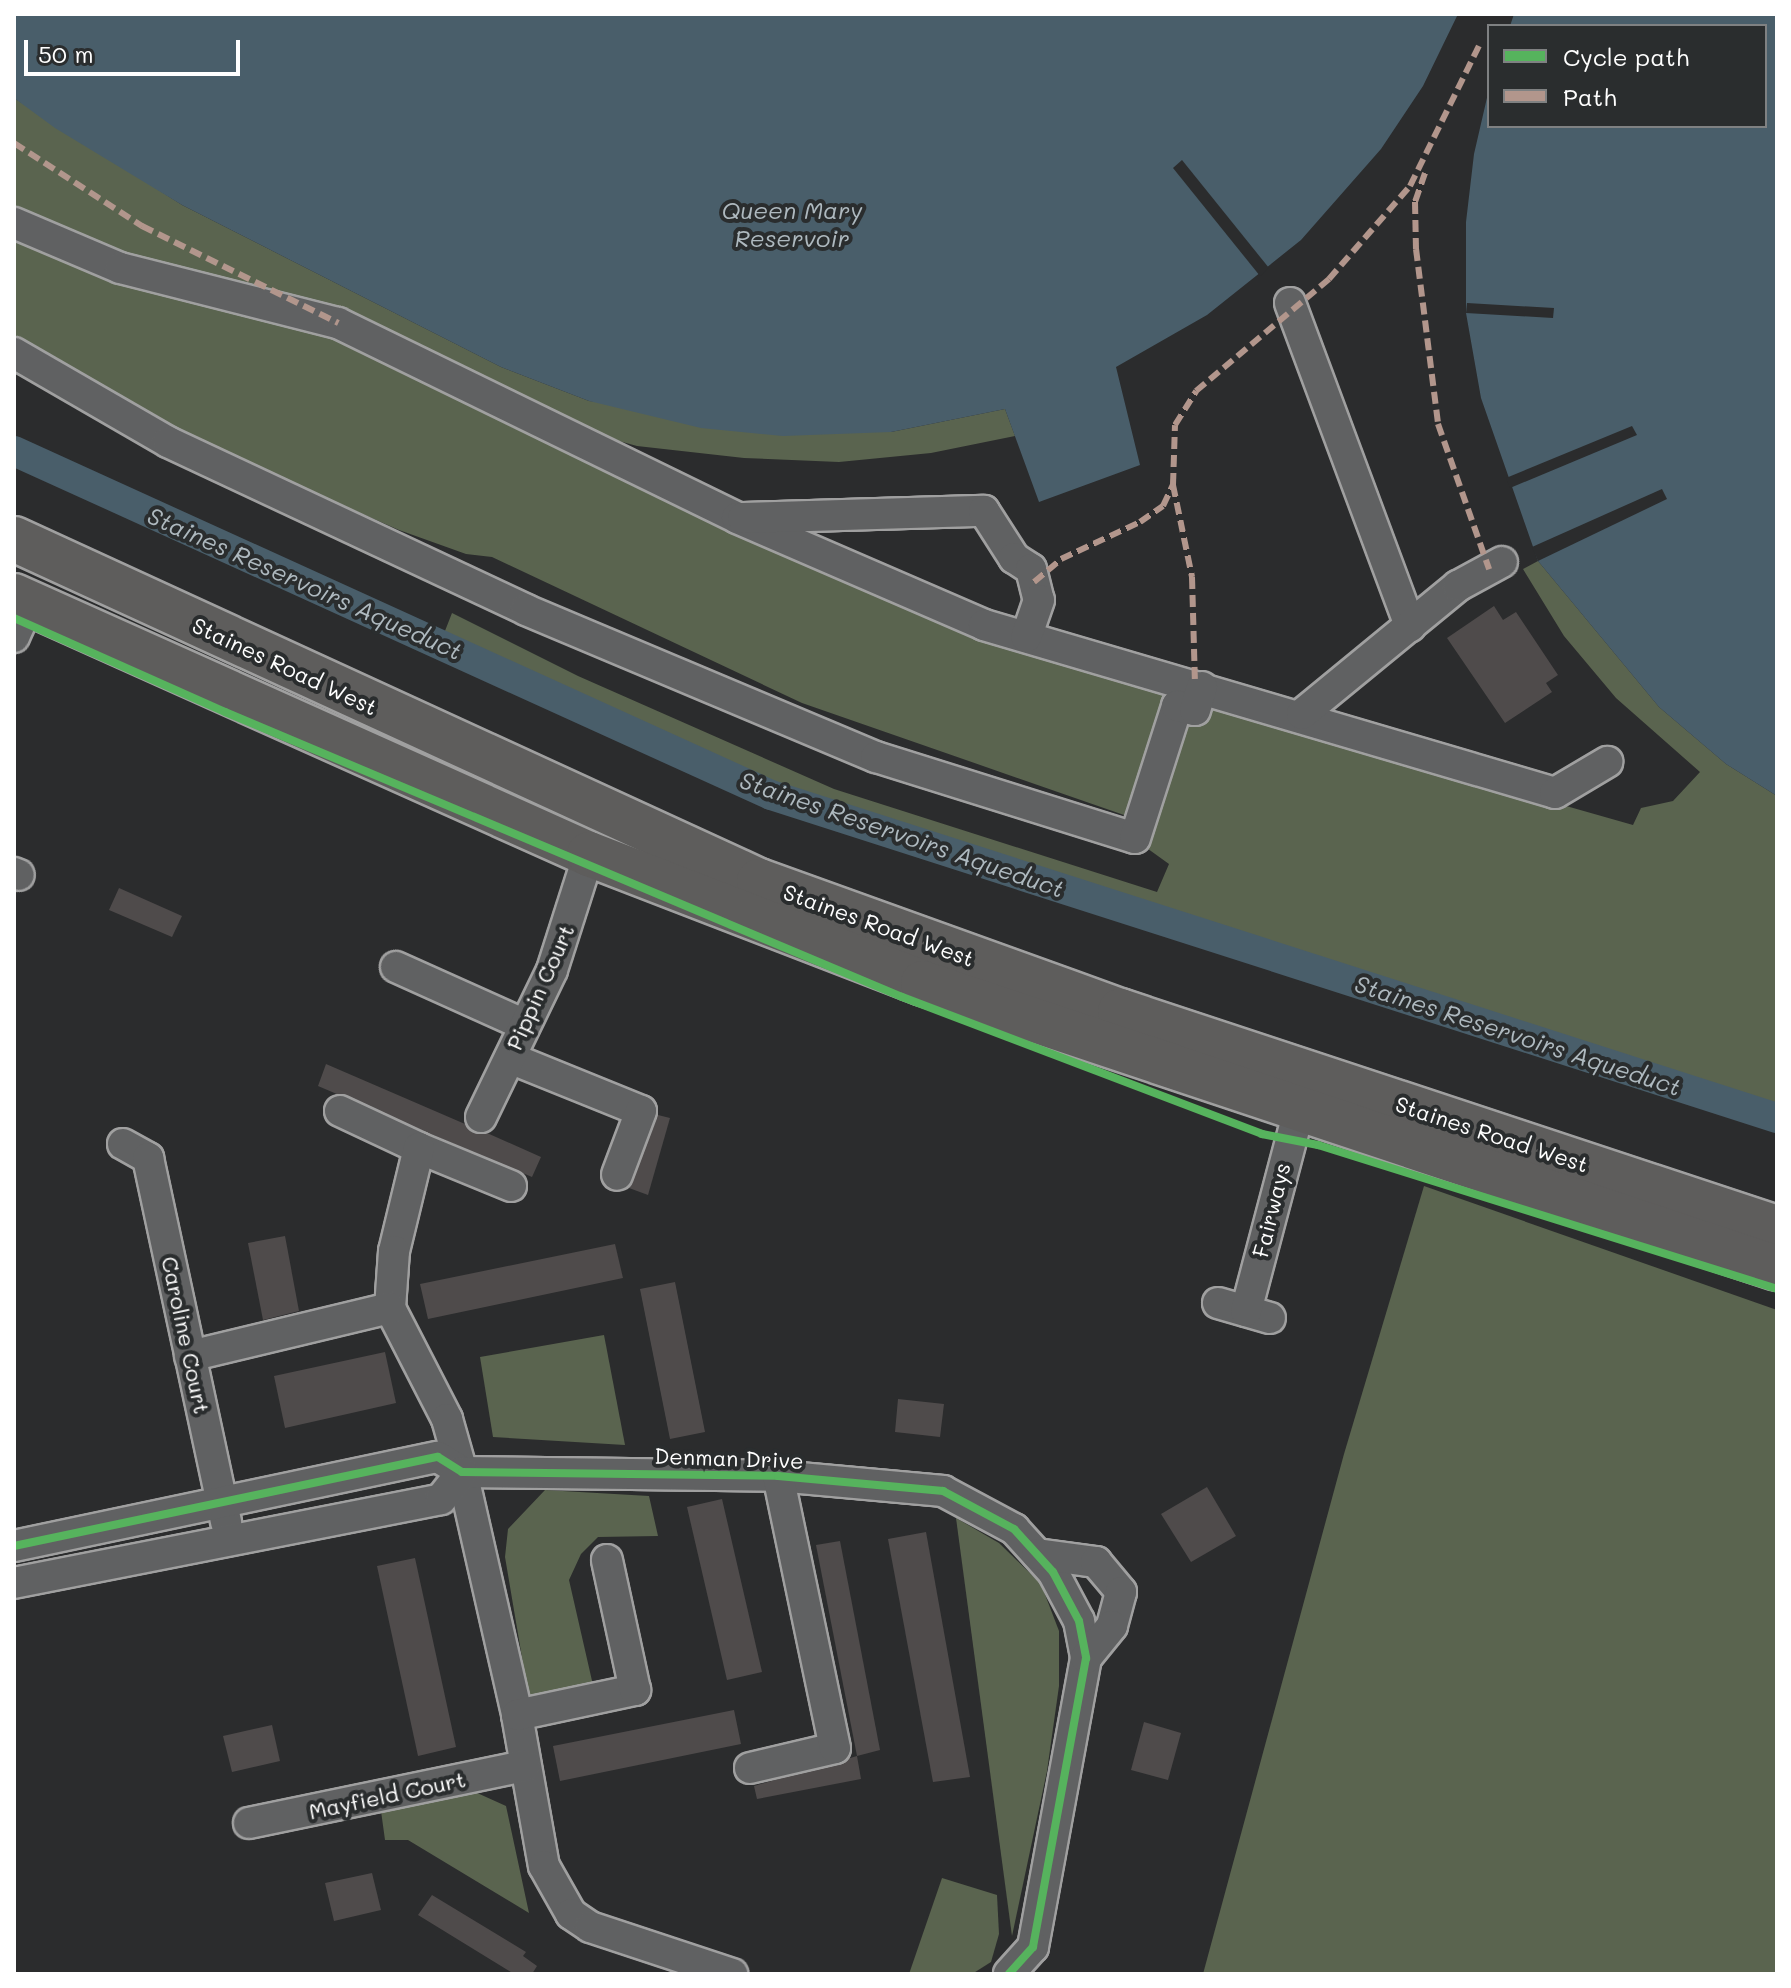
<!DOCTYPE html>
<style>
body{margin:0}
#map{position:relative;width:1791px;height:1988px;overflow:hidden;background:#2b2c2d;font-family:Mali,sans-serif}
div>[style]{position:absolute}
.green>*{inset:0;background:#5a644f}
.water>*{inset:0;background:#495e6a}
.pier>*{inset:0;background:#2b2c2d}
.canal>*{height:30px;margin:-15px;padding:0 15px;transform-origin:15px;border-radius:15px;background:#495e6a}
.building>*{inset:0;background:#4f4b4b}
.roads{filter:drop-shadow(2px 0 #a0a0a0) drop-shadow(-2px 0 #a0a0a0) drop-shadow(0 2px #a0a0a0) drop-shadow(0 -2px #a0a0a0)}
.minor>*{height:30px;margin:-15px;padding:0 15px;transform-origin:15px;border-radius:15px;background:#606162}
.highway>*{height:44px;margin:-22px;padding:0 22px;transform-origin:22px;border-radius:22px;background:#5e5d5c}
.quiet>*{height:6px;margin-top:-3px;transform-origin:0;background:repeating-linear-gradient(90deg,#b2968c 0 12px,transparent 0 18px)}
.cycleway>*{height:8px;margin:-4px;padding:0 4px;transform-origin:4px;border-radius:4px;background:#56b35d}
span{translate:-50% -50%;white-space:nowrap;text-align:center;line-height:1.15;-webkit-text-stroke:8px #2a2d2e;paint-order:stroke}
.street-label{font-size:22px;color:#fff}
.water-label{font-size:24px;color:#aeb9bf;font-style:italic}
.frame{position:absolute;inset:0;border:16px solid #fff;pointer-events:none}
.legend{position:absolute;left:1487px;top:24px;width:280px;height:104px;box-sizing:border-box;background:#2a2d2e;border:2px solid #7f8182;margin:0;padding:10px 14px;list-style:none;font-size:24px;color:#fff}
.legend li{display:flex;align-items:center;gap:16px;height:40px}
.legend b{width:40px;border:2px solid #7f8182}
.scale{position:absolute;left:24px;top:40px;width:216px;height:36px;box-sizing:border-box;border:4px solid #fff;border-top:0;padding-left:10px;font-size:24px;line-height:28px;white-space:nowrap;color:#fff;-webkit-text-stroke:6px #2a2d2e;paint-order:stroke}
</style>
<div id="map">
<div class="green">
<i style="clip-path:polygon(14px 98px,182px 205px,501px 367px,589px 401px,891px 432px,1005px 409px,1015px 436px,931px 453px,839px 462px,744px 458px,637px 446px,572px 428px,98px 248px,14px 211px)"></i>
<i style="clip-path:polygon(14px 236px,315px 329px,510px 426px,784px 550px,1212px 705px,1633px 825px,1641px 808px,1673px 801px,1700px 772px,1616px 698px,1564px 636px,1523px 569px,1538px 561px,1659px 707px,1726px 764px,1777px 796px,1777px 1110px,781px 787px,443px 636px,452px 613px,578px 676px,834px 789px,1157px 892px,1169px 864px,1144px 846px,1147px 823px,802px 703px,492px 557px,466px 554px,399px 530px,174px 431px,14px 335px)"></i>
<i style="clip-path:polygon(1424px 1186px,1777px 1310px,1777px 1974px,1203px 1974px,1344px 1454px)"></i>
<i style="clip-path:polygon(604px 1335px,625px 1445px,493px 1437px,480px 1357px)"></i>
<i style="clip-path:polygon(545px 1490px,649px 1496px,658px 1536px,598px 1537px,581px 1554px,569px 1580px,598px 1707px,530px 1705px,505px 1557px,508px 1529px)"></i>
<i style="clip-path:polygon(956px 1518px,999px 1543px,1041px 1584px,1059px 1631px,1059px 1686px,1047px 1771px,1012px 1936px)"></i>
<i style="clip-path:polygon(475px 1792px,506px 1806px,529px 1913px,408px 1840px,385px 1840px,381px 1811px,386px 1807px)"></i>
<i style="clip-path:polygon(942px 1878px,997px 1895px,999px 1934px,991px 1962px,972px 1974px,909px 1974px)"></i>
</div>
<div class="water">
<i style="clip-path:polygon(14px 14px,1458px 14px,1423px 86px,1381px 149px,1301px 240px,1207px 315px,1116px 367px,1140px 465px,1039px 502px,1005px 409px,891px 432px,783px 436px,701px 428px,589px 401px,501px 367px,182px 205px,55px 128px,14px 98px)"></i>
<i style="clip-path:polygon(1514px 14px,1777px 14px,1777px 796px,1726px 764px,1659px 707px,1538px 561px,1481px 398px,1466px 313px,1466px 222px,1474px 154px,1489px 89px,1489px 126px,1765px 126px,1765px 26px,1510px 26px)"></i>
</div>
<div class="pier">
<i style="clip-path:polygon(1182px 160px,1269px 268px,1260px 276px,1173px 168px)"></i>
<i style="clip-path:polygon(1467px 303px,1554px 308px,1553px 318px,1466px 313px)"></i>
<i style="clip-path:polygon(1632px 426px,1637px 435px,1510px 488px,1506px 478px)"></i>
<i style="clip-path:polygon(1662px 489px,1667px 499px,1538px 561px,1532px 547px)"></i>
</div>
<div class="canal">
<i style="left:14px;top:451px;width:831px;rotate:24.44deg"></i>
<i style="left:771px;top:795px;width:1057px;rotate:17.8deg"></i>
</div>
<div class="building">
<i style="clip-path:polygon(1494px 606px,1503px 620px,1516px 612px,1558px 675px,1546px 683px,1552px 692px,1505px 723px,1447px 638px)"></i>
<i style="clip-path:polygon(119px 888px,182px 916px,172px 937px,109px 910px)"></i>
<i style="clip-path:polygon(326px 1064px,465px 1124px,474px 1133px,487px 1133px,541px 1157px,532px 1177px,318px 1086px)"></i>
<i style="clip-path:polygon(658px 1115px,670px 1118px,648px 1195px,629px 1188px)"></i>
<i style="clip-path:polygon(285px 1236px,299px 1311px,263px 1320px,248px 1243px)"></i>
<i style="clip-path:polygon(615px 1244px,623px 1278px,428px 1319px,420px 1284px)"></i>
<i style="clip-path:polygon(675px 1282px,705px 1432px,670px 1439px,640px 1289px)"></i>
<i style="clip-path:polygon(385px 1352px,396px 1403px,285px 1428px,274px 1376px)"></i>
<i style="clip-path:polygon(898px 1399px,944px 1404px,940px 1437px,895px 1432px)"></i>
<i style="clip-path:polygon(1207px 1487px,1236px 1536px,1191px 1562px,1161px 1514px)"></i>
<i style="clip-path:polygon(722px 1499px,762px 1672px,727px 1680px,687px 1507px)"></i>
<i style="clip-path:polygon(926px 1532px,970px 1777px,933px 1782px,888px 1539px)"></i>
<i style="clip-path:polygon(840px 1541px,880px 1750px,857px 1756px,816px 1545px)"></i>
<i style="clip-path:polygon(415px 1558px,456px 1747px,418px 1756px,377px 1566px)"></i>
<i style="clip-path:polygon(734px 1710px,741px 1744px,560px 1781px,553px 1746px)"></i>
<i style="clip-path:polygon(1144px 1722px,1181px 1733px,1168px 1780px,1131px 1770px)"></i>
<i style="clip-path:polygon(272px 1725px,280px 1761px,232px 1772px,223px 1736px)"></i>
<i style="clip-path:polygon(857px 1756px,861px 1779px,757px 1799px,754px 1786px)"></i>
<i style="clip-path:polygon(372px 1873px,381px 1910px,334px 1921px,325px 1883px)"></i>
<i style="clip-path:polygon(432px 1895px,526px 1952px,523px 1956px,537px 1966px,532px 1974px,514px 1974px,418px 1915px)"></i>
</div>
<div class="roads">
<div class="minor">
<i style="left:14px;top:223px;width:115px;rotate:23deg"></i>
<i style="left:120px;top:268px;width:225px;rotate:14.2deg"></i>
<i style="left:338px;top:323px;width:444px;rotate:26deg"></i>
<i style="left:737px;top:518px;width:269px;rotate:23.4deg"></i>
<i style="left:984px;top:625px;width:595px;rotate:16.39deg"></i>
<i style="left:1555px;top:793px;width:61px;rotate:-30.8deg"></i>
<i style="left:1290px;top:303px;width:345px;rotate:69.6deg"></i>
<i style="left:14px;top:353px;width:178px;rotate:30deg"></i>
<i style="left:168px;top:442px;width:395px;rotate:25.1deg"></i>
<i style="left:526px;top:610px;width:380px;rotate:22.8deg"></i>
<i style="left:876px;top:757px;width:271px;rotate:17.4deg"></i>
<i style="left:1135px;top:838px;width:139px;rotate:-72.3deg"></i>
<i style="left:1177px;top:706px;width:18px;rotate:13deg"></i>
<i style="left:1195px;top:710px;width:24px;rotate:-73deg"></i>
<i style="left:743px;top:518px;width:241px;rotate:-1.7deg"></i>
<i style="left:984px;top:511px;width:56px;rotate:57.4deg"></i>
<i style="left:1014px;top:558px;width:20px;rotate:33deg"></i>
<i style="left:1031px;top:569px;width:32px;rotate:76deg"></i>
<i style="left:1039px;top:600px;width:39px;rotate:109deg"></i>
<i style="left:14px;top:637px;width:37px;rotate:-66deg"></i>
<i style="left:1302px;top:714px;width:202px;rotate:-39.4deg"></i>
<i style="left:1458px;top:586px;width:50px;rotate:-28.6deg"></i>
<i style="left:14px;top:873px;width:5px;rotate:22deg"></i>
<i style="left:396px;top:967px;width:141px;rotate:24.2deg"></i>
<i style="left:510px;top:1058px;width:141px;rotate:22deg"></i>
<i style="left:641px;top:1111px;width:68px;rotate:110.6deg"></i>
<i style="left:340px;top:1111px;width:87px;rotate:25.1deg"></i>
<i style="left:481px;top:1117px;width:163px;rotate:-64.2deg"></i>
<i style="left:552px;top:970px;width:122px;rotate:-72.3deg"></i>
<i style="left:123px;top:1144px;width:29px;rotate:29deg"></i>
<i style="left:148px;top:1158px;width:373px;rotate:77.9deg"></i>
<i style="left:511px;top:1186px;width:100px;rotate:-157.6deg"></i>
<i style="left:419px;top:1148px;width:106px;rotate:103.6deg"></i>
<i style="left:394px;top:1251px;width:57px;rotate:94deg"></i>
<i style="left:390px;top:1308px;width:125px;rotate:62.8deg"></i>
<i style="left:447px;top:1419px;width:55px;rotate:74.2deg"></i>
<i style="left:462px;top:1472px;width:249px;rotate:77.2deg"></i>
<i style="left:517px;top:1715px;width:153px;rotate:79.9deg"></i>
<i style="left:544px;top:1866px;width:55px;rotate:60.6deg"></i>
<i style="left:571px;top:1914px;width:23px;rotate:34deg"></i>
<i style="left:590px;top:1927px;width:150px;rotate:18.3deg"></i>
<i style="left:1218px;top:1303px;width:54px;rotate:16.1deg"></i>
<i style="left:1246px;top:1311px;width:208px;rotate:-75.2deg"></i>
<i style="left:190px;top:1356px;width:206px;rotate:-13.5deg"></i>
<i style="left:14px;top:1546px;width:433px;rotate:-11.9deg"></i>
<i style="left:438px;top:1457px;width:28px;rotate:32deg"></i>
<i style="left:462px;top:1472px;width:316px;rotate:0.7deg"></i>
<i style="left:778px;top:1476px;width:166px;rotate:5.2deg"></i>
<i style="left:943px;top:1491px;width:81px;rotate:28.2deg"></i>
<i style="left:1014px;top:1529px;width:58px;rotate:47.8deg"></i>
<i style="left:1053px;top:1572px;width:55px;rotate:62deg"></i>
<i style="left:1079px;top:1621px;width:38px;rotate:79deg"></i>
<i style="left:1086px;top:1658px;width:294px;rotate:100.4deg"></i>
<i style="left:1033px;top:1947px;width:36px;rotate:132deg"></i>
<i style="left:1037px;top:1554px;width:60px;rotate:7.7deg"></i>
<i style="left:1096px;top:1562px;width:39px;rotate:50deg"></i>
<i style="left:1121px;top:1592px;width:35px;rotate:105deg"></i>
<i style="left:1112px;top:1626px;width:41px;rotate:129.1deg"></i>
<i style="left:14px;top:1583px;width:435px;rotate:-11.1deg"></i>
<i style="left:441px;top:1499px;width:34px;rotate:-52deg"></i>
<i style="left:517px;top:1715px;width:121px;rotate:-12deg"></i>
<i style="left:635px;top:1690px;width:133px;rotate:-102.2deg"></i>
<i style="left:750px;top:1768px;width:87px;rotate:-13.2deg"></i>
<i style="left:835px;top:1748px;width:278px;rotate:-101.8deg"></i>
<i style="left:249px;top:1823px;width:282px;rotate:-11.7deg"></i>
</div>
<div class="highway">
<i style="left:14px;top:539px;width:820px;rotate:24.66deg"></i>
<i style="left:759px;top:881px;width:384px;rotate:19.8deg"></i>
<i style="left:1120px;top:1011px;width:692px;rotate:18.28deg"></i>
<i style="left:14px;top:596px;width:630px;rotate:24.17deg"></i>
<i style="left:589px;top:854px;width:358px;rotate:21.1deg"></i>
<i style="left:923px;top:983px;width:900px;rotate:18.46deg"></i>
</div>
</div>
<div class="quiet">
<i style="left:14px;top:143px;width:153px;rotate:33deg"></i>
<i style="left:142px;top:226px;width:219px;rotate:26.3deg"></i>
<i style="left:1425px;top:173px;width:31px;rotate:109deg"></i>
<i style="left:1415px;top:202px;width:47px;rotate:88.8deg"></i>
<i style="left:1416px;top:249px;width:176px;rotate:82.8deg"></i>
<i style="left:1438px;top:424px;width:154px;rotate:70.6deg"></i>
<i style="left:1173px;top:485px;width:94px;rotate:78.3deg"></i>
<i style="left:1192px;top:577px;width:108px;rotate:88.4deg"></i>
<i style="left:1034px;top:582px;width:35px;rotate:-40deg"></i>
<i style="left:1061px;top:559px;width:87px;rotate:-25.1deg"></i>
<i style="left:1140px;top:522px;width:28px;rotate:-35deg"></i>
<i style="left:1163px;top:506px;width:23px;rotate:-65deg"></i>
<i style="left:1173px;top:485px;width:60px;rotate:-88.1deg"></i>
<i style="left:1175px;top:425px;width:40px;rotate:-58deg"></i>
<i style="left:1196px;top:391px;width:174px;rotate:-40.1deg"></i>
<i style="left:1329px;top:279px;width:123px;rotate:-48.9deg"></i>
<i style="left:1410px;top:186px;width:156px;rotate:-63.8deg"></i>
</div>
<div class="cycleway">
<i style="left:14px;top:618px;width:231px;rotate:24deg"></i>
<i style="left:225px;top:712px;width:735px;rotate:22.83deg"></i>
<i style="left:902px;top:997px;width:385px;rotate:20.8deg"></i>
<i style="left:1262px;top:1134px;width:57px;rotate:11.1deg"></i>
<i style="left:1318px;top:1145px;width:481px;rotate:17.4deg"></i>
<i style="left:14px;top:1546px;width:433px;rotate:-11.9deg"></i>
<i style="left:438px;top:1457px;width:28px;rotate:32deg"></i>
<i style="left:462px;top:1472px;width:316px;rotate:0.7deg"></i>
<i style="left:778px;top:1476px;width:166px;rotate:5.2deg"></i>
<i style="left:943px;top:1491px;width:81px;rotate:28.2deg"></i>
<i style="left:1014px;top:1529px;width:58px;rotate:47.8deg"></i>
<i style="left:1053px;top:1572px;width:55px;rotate:62deg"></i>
<i style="left:1079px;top:1621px;width:38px;rotate:79deg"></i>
<i style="left:1086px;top:1658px;width:294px;rotate:100.4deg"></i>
<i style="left:1033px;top:1947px;width:36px;rotate:132deg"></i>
</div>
<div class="street-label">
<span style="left:285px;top:666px;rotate:25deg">Staines Road West</span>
<span style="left:879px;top:925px;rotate:20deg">Staines Road West</span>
<span style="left:540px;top:987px;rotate:-66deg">Pippin Court</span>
<span style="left:1492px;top:1134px;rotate:18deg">Staines Road West</span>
<span style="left:1271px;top:1210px;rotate:-76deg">Fairways</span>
<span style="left:186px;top:1335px;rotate:78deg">Caroline Court</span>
<span style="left:729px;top:1458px;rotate:2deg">Denman Drive</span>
<span style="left:387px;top:1795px;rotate:-12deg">Mayfield Court</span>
</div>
<div class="water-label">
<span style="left:792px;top:224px">Queen Mary<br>Reservoir</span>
<span style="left:305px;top:583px;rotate:24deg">Staines Reservoirs Aqueduct</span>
<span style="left:902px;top:834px;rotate:19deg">Staines Reservoirs Aqueduct</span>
<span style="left:1518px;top:1035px;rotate:18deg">Staines Reservoirs Aqueduct</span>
</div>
<div class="frame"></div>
<ul class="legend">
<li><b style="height:10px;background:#56b35d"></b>Cycle path</li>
<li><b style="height:10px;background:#b2968c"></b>Path</li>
</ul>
<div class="scale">50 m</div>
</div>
